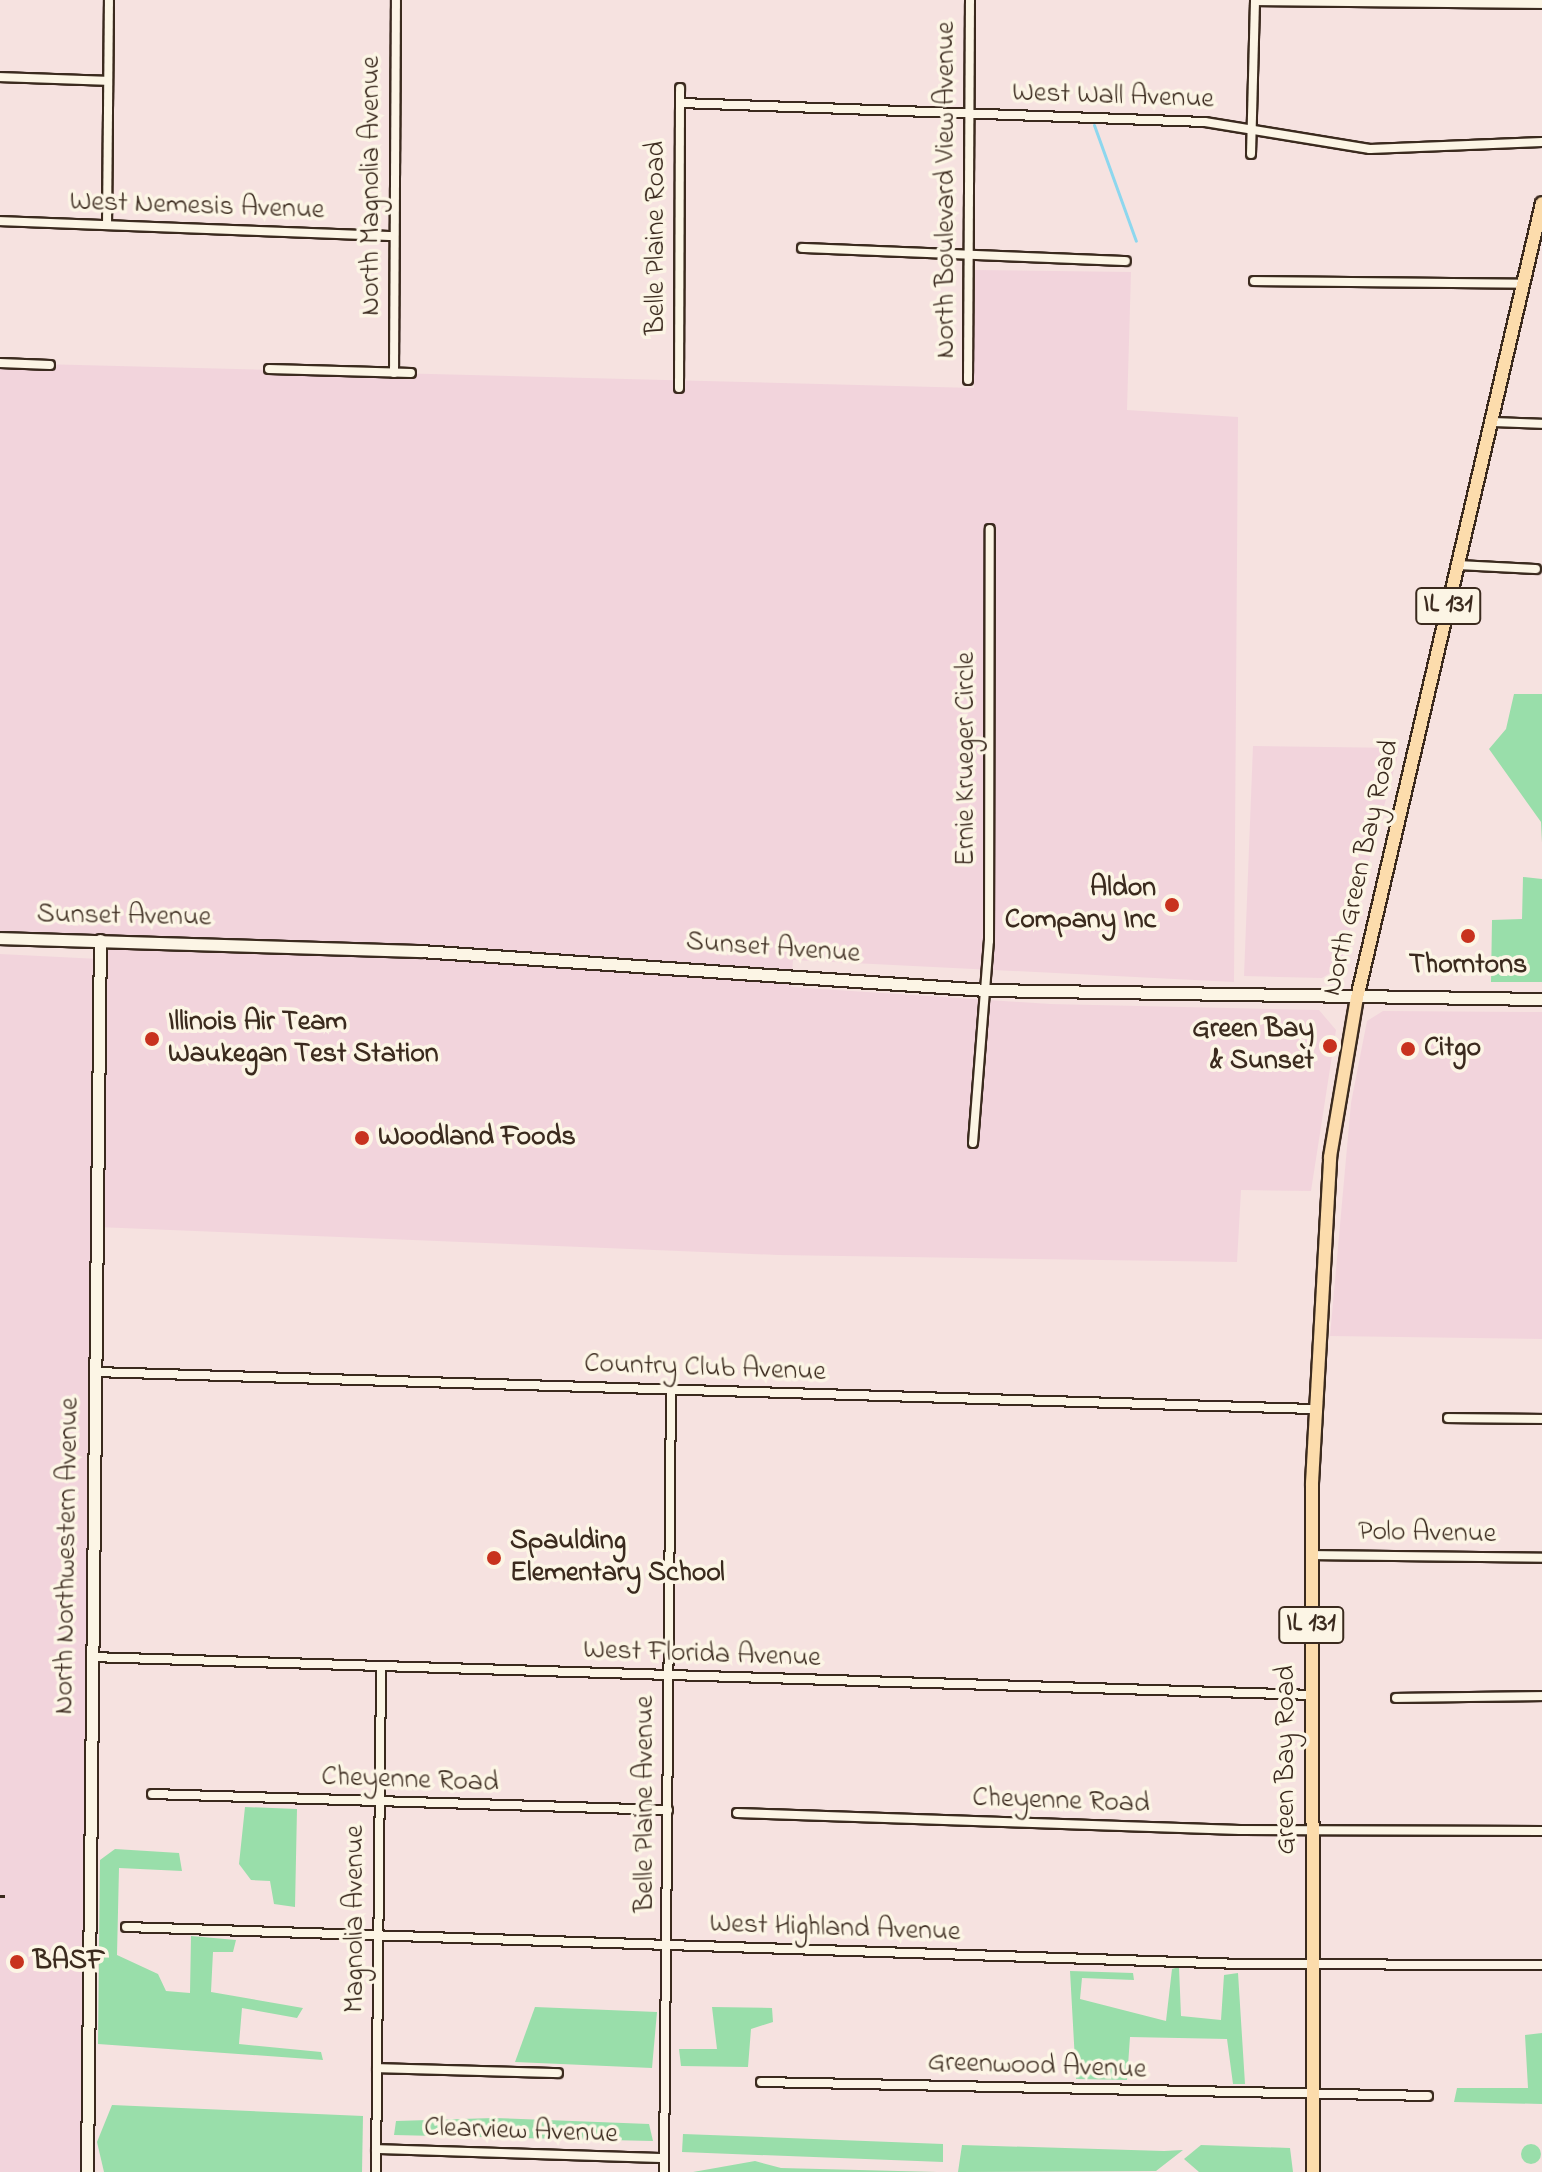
<!DOCTYPE html>
<style>
body{margin:0}
#map{position:relative;width:1542px;height:2172px;overflow:hidden;background:#f6e2e0;font-family:"Indie Flower",sans-serif}
div>[style]{position:absolute}
.built>*{inset:0;background:#f2d4dc}
.green>*{inset:0;background:#99deaa}
.round{border-radius:50%}
.stream>*{height:3px;margin:-1.5px;padding:0 1.5px;transform-origin:1.5px;border-radius:1.5px;background:#8dd7ee}
.roads{filter:drop-shadow(2px 0 #3b2a1e) drop-shadow(-2px 0 #3b2a1e) drop-shadow(0 2px #3b2a1e) drop-shadow(0 -2px #3b2a1e)}
.street>*{height:8px;margin:-4px;padding:0 4px;transform-origin:4px;border-radius:4px;background:#fcf5e5}
.secondary>*{height:11px;margin:-5.5px;padding:0 5.5px;transform-origin:5.5px;border-radius:5.5px;background:#fcf5e5}
.primary>*{height:12px;margin:-6px;padding:0 6px;transform-origin:6px;border-radius:6px;background:#fcdcac}
.rail>*{height:3px;margin-top:-1.5px;transform-origin:0;background:repeating-linear-gradient(90deg,#3b2a1e 0 12px,transparent 0 18px)}
.dots>*{width:22px;height:22px;translate:-50% -50%;box-sizing:border-box;border:4px solid #fcf5e5;border-radius:50%}
span{translate:-50% -50%;white-space:nowrap;text-align:center;line-height:1.15;-webkit-text-stroke:7px #fcf5e5;paint-order:stroke}
.shield-label span{padding:2px 6px;background:#fcf5e5;border:2px solid;border-radius:6px;-webkit-text-stroke-width:0}
.shield-label{font-size:26px;color:#3b2a1e;font-weight:700}
.street-label{font-size:28px;color:#3b2a1e}
.poi-label{font-size:28px;color:#3b2a1e;font-weight:700}
.right{translate:-100% -50%;text-align:right}
.left{translate:0 -50%;text-align:left}
</style>
<div id="map">
<div class="built">
<i style="clip-path:polygon(973px 270px,1131px 272px,1127px 410px,1238px 417px,1234px 982px,793px 960px,791px 987px,1050px 1004px,1319px 1010px,1336px 1030px,1311px 1191px,1241px 1190px,1237px 1262px,778px 1255px,97px 1227px,90px 2172px,0 2172px,0 954px,99px 959px,100px 941px,0 937px,0 363px,974px 388px)"></i>
<i style="clip-path:polygon(1253px 746px,1400px 748px,1340px 967px,1322px 978px,1244px 976px)"></i>
<i style="clip-path:polygon(1383px 1011px,1542px 1012px,1542px 1339px,1330px 1336px,1351px 1103px,1367px 1021px)"></i>
</div>
<div class="green">
<i style="clip-path:polygon(1514px 694px,1542px 694px,1542px 843px,1541px 822px,1489px 749px,1506px 729px)"></i>
<i style="clip-path:polygon(1523px 877px,1542px 879px,1542px 982px,1491px 982px,1492px 920px,1522px 919px)"></i>
<i style="clip-path:polygon(245px 1807px,297px 1809px,295px 1907px,274px 1904px,270px 1881px,251px 1880px,239px 1864px)"></i>
<i style="clip-path:polygon(115px 1849px,179px 1853px,182px 1871px,119px 1868px,117px 1955px,158px 1974px,166px 1991px,190px 1993px,191px 1936px,236px 1940px,233px 1952px,213px 1952px,211px 1992px,303px 2008px,297px 2018px,242px 2008px,239px 2044px,321px 2052px,323px 2060px,98px 2044px,100px 1860px)"></i>
<i style="clip-path:polygon(1179px 1967px,1181px 2016px,1221px 2020px,1224px 1975px,1238px 1973px,1245px 2084px,1233px 2084px,1227px 2039px,1130px 2037px,1127px 2080px,1076px 2079px,1070px 1971px,1133px 1973px,1134px 1980px,1082px 1978px,1080px 1999px,1166px 2021px,1172px 1969px)"></i>
<i style="clip-path:polygon(535px 2007px,657px 2012px,652px 2068px,515px 2062px)"></i>
<i style="clip-path:polygon(712px 2007px,772px 2008px,773px 2022px,751px 2029px,748px 2067px,681px 2066px,679px 2049px,717px 2049px)"></i>
<i style="clip-path:polygon(1542px 2033px,1542px 2104px,1454px 2102px,1457px 2088px,1528px 2088px,1525px 2035px)"></i>
<i style="clip-path:polygon(112px 2105px,363px 2116px,362px 2172px,104px 2172px,97px 2142px)"></i>
<i style="clip-path:polygon(494px 2118px,649px 2124px,653px 2141px,394px 2135px,396px 2121px)"></i>
<i style="clip-path:polygon(683px 2134px,943px 2144px,943px 2162px,682px 2152px)"></i>
<i class="round" style="left:1521px;top:2144px;width:20px;height:20px"></i>
<i style="clip-path:polygon(962px 2145px,1164px 2151px,1183px 2150px,1156px 2171px,958px 2172px)"></i>
<i style="clip-path:polygon(1201px 2145px,1290px 2148px,1293px 2172px,1199px 2172px,1184px 2159px)"></i>
<i style="clip-path:polygon(755px 2161px,781px 2168px,937px 2172px,693px 2172px)"></i>
</div>
<div class="stream">
<i style="left:1094px;top:125px;width:123px;rotate:70.1deg"></i>
</div>
<div class="roads">
<div class="street">
<i style="left:1255px;top:1px;width:287px;rotate:0.6deg"></i>
<i style="left:0;top:77px;width:108px;rotate:2.1deg"></i>
<i style="left:681px;top:103px;width:524px;rotate:2.08deg"></i>
<i style="left:1205px;top:122px;width:167px;rotate:9.3deg"></i>
<i style="left:1370px;top:149px;width:172px;rotate:-2.3deg"></i>
<i style="left:1251px;top:154px;width:154px;rotate:-88.5deg"></i>
<i style="left:0;top:221px;width:392px;rotate:2.2deg"></i>
<i style="left:107px;top:225px;width:225px;rotate:-89.5deg"></i>
<i style="left:802px;top:248px;width:324px;rotate:2.3deg"></i>
<i style="left:1254px;top:281px;width:269px;rotate:0.6deg"></i>
<i style="left:0;top:363px;width:50px;rotate:2.3deg"></i>
<i style="left:269px;top:369px;width:142px;rotate:1.6deg"></i>
<i style="left:394px;top:373px;width:373px;rotate:-89.7deg"></i>
<i style="left:968px;top:380px;width:380px;rotate:-89.7deg"></i>
<i style="left:679px;top:388px;width:300px;rotate:-89.8deg"></i>
<i style="left:1491px;top:422px;width:51px;rotate:2.2deg"></i>
<i style="left:1457px;top:565px;width:79px;rotate:2.9deg"></i>
<i style="left:973px;top:1143px;width:203px;rotate:-85.5deg"></i>
<i style="left:989px;top:941px;width:412px;rotate:-89.9deg"></i>
<i style="left:95px;top:1372px;width:1220px;rotate:1.74deg"></i>
<i style="left:1448px;top:1418px;width:94px;rotate:0.6deg"></i>
<i style="left:1311px;top:1555px;width:231px;rotate:0.7deg"></i>
<i style="left:91px;top:1657px;width:1221px;rotate:1.78deg"></i>
<i style="left:1396px;top:1698px;width:146px;rotate:-0.8deg"></i>
<i style="left:152px;top:1794px;width:516px;rotate:1.78deg"></i>
<i style="left:737px;top:1813px;width:503px;rotate:1.94deg"></i>
<i style="left:1240px;top:1830px;width:302px;rotate:0.2deg"></i>
<i style="left:126px;top:1927px;width:1116px;rotate:1.9deg"></i>
<i style="left:1241px;top:1964px;width:301px;rotate:0.2deg"></i>
<i style="left:377px;top:2068px;width:181px;rotate:1.6deg"></i>
<i style="left:761px;top:2082px;width:667px;rotate:1.2deg"></i>
<i style="left:376px;top:2149px;width:288px;rotate:1.8deg"></i>
<i style="left:376px;top:2172px;width:506px;rotate:-89.43deg"></i>
<i style="left:664px;top:2172px;width:783px;rotate:-89.49deg"></i>
</div>
<div class="secondary">
<i style="left:0;top:938px;width:420px;rotate:1.8deg"></i>
<i style="left:420px;top:951px;width:567px;rotate:3.94deg"></i>
<i style="left:986px;top:990px;width:556px;rotate:0.93deg"></i>
<i style="left:87px;top:2172px;width:1232px;rotate:-89.4deg"></i>
</div>
<div class="primary">
<i style="left:1313px;top:2172px;width:689px;rotate:-90.08deg"></i>
<i style="left:1312px;top:1483px;width:326px;rotate:-86.8deg"></i>
<i style="left:1330px;top:1157px;width:161px;rotate:-80.4deg"></i>
<i style="left:1357px;top:998px;width:816px;rotate:-76.9deg"></i>
</div>
</div>
<div class="rail">
<i style="left:0;top:1896px;width:5px"></i>
</div>
<div class="dots">
<i style="left:1172px;top:905px;background:#c8321e"></i>
<i style="left:1468px;top:936px;background:#c8321e"></i>
<i style="left:152px;top:1039px;background:#c8321e"></i>
<i style="left:1330px;top:1046px;background:#c8321e"></i>
<i style="left:1408px;top:1049px;background:#c8321e"></i>
<i style="left:362px;top:1138px;background:#c8321e"></i>
<i style="left:494px;top:1558px;background:#c8321e"></i>
<i style="left:17px;top:1962px;background:#c8321e"></i>
</div>
<div class="shield-label">
<span style="left:1448px;top:606px">IL 131</span>
<span style="left:1311px;top:1625px">IL 131</span>
</div>
<div class="street-label">
<span style="left:1113px;top:97px;rotate:2deg">West Wall Avenue</span>
<span style="left:372px;top:186px;rotate:-90deg">North Magnolia Avenue</span>
<span style="left:947px;top:190px;rotate:-90deg">North Boulevard View Avenue</span>
<span style="left:197px;top:207px;rotate:2deg">West Nemesis Avenue</span>
<span style="left:657px;top:238px;rotate:-90deg">Belle Plaine Road</span>
<span style="left:967px;top:759px;rotate:-90deg">Ernie Krueger Circle</span>
<span style="left:1362px;top:868px;rotate:-77deg">North Green Bay Road</span>
<span style="left:124px;top:917px;rotate:1deg">Sunset Avenue</span>
<span style="left:773px;top:949px;rotate:4deg">Sunset Avenue</span>
<span style="left:705px;top:1369px;rotate:2deg">Country Club Avenue</span>
<span style="left:1427px;top:1534px;rotate:1deg">Polo Avenue</span>
<span style="left:68px;top:1556px;rotate:-89deg">North Northwestern Avenue</span>
<span style="left:702px;top:1655px;rotate:2deg">West Florida Avenue</span>
<span style="left:1287px;top:1760px;rotate:-90deg">Green Bay Road</span>
<span style="left:410px;top:1781px;rotate:2deg">Cheyenne Road</span>
<span style="left:1061px;top:1802px;rotate:2deg">Cheyenne Road</span>
<span style="left:646px;top:1804px;rotate:-90deg">Belle Plaine Avenue</span>
<span style="left:356px;top:1919px;rotate:-90deg">Magnolia Avenue</span>
<span style="left:835px;top:1929px;rotate:2deg">West Highland Avenue</span>
<span style="left:1037px;top:2067px;rotate:2deg">Greenwood Avenue</span>
<span style="left:521px;top:2132px;rotate:2deg">Clearview Avenue</span>
</div>
<div class="poi-label">
<span class="right" style="left:1156px;top:905px">Aldon<br>Company Inc</span>
<span style="left:1468px;top:966px">Thorntons</span>
<span class="left" style="left:168px;top:1039px">Illinois Air Team<br>Waukegan Test Station</span>
<span class="right" style="left:1314px;top:1046px">Green Bay<br>&amp; Sunset</span>
<span class="left" style="left:1424px;top:1049px">Citgo</span>
<span class="left" style="left:378px;top:1138px">Woodland Foods</span>
<span class="left" style="left:510px;top:1558px">Spaulding<br>Elementary School</span>
<span class="left" style="left:33px;top:1962px">BASF</span>
</div>
</div>
